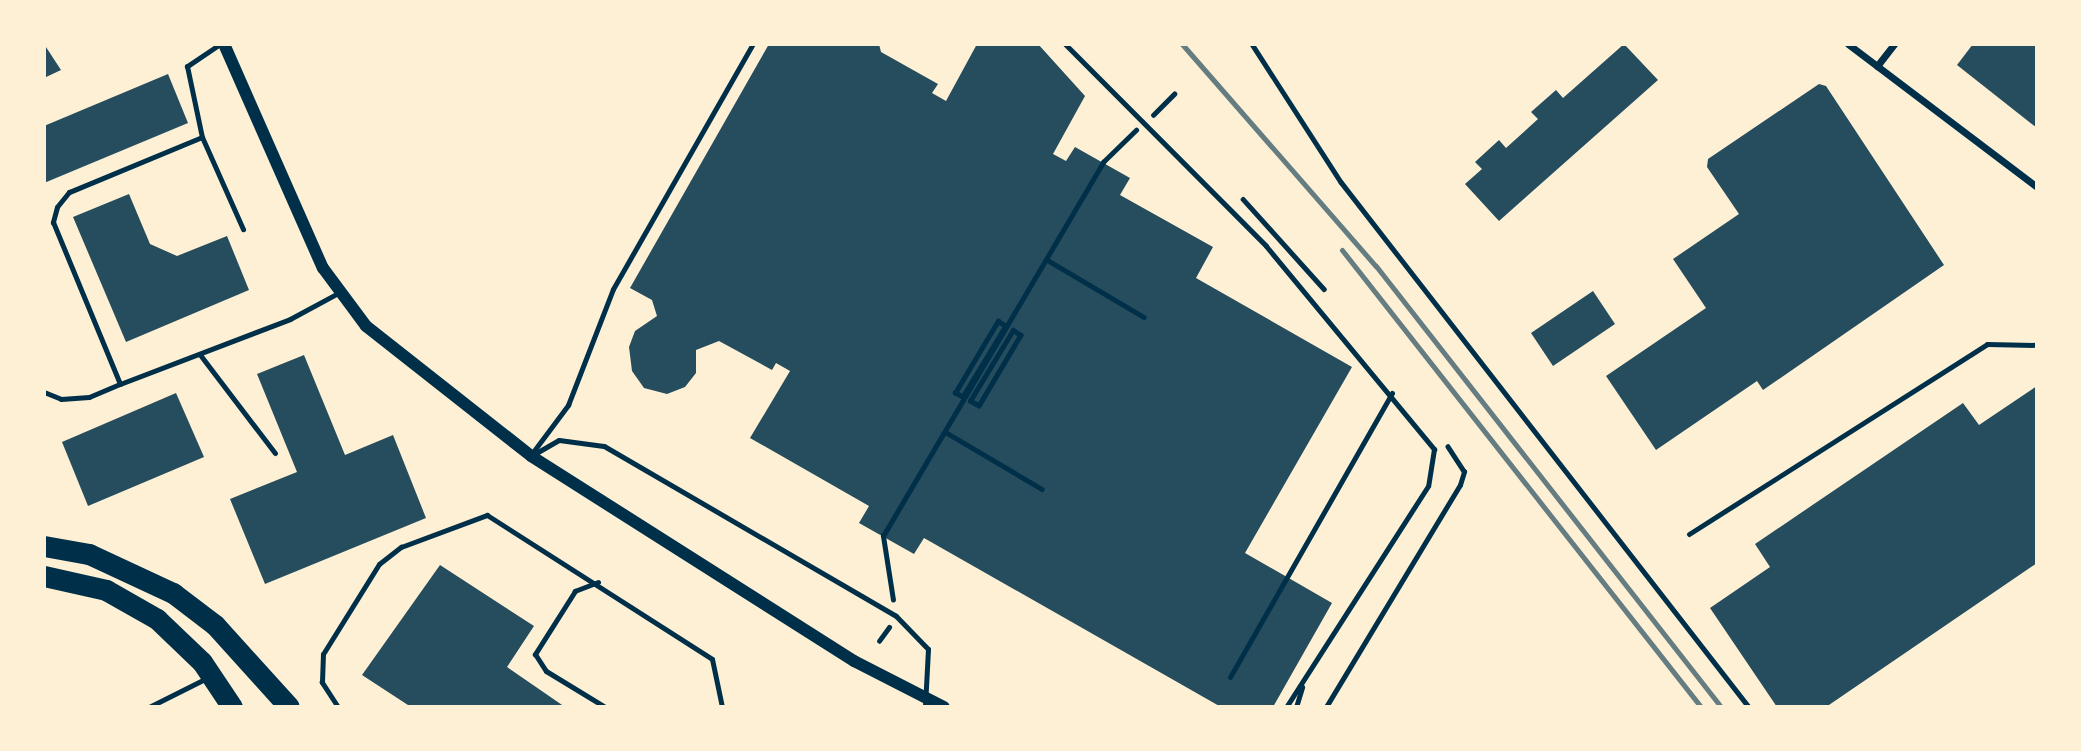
<!DOCTYPE html>
<style>
body{margin:0}
#map{position:relative;width:2081px;height:751px;overflow:hidden;background:#fdf0d5;font-family:Figtree,sans-serif}
div>[style]{position:absolute}
.building>*{inset:0;background:#264d5e}
.path>*{height:4.5px;margin:-2.25px;padding:0 2.25px;transform-origin:2.25px;border-radius:2.25px;background:#003049}
.service>*{height:5px;margin:-2.5px;padding:0 2.5px;transform-origin:2.5px;border-radius:2.5px;background:#003049}
.minor>*{height:7px;margin:-3.5px;padding:0 3.5px;transform-origin:3.5px;border-radius:3.5px;background:#003049}
.tertiary>*{height:12px;margin:-6px;padding:0 6px;transform-origin:6px;border-radius:6px;background:#003049}
.motorway>*{height:21px;margin:-10.5px;padding:0 10.5px;transform-origin:10.5px;border-radius:10.5px;background:#003049}
.rail>*{height:5px;margin:-2.5px;padding:0 2.5px;transform-origin:2.5px;border-radius:2.5px;background:#657d81}
span{translate:-50% -50%;white-space:nowrap;text-align:center;line-height:1.15;-webkit-text-stroke:5px #fdf0d5;paint-order:stroke}
.frame{position:absolute;inset:0;border:46px solid #fdf0d5;pointer-events:none}
</style>
<div id="map">
<div class="building">
<i style="clip-path:polygon(44px 44px,61px 70px,44px 78px)"></i>
<i style="clip-path:polygon(769px 44px,879px 44px,881px 52px,938px 84px,932px 93px,946px 101px,977px 44px,1038px 44px,1085px 96px,1053px 154px,1066px 161px,1075px 147px,1130px 178px,1120px 195px,1213px 247px,1196px 278px,1352px 367px,1245px 553px,1332px 603px,1273px 707px,1221px 707px,924px 538px,914px 554px,859px 523px,869px 506px,750px 438px,790px 371px,776px 363px,772px 370px,719px 341px,696px 350px,696px 373px,685px 387px,667px 394px,644px 388px,632px 371px,629px 347px,635px 331px,657px 316px,652px 300px,630px 288px)"></i>
<i style="clip-path:polygon(1624px 44px,1658px 80px,1499px 221px,1465px 184px,1482px 169px,1475px 162px,1499px 140px,1506px 148px,1538px 119px,1531px 112px,1556px 90px,1563px 98px)"></i>
<i style="clip-path:polygon(1973px 44px,2037px 44px,2037px 128px,1957px 65px)"></i>
<i style="clip-path:polygon(168px 74px,188px 123px,44px 183px,44px 126px)"></i>
<i style="clip-path:polygon(1819px 84px,1826px 86px,1944px 265px,1763px 390px,1757px 381px,1656px 450px,1606px 376px,1706px 308px,1673px 259px,1739px 214px,1707px 167px,1708px 159px)"></i>
<i style="clip-path:polygon(129px 194px,150px 244px,177px 256px,227px 236px,249px 290px,126px 342px,73px 217px)"></i>
<i style="clip-path:polygon(1593px 291px,1615px 324px,1553px 366px,1531px 333px)"></i>
<i style="clip-path:polygon(304px 355px,345px 455px,393px 435px,426px 518px,265px 584px,230px 499px,297px 472px,257px 374px)"></i>
<i style="clip-path:polygon(2037px 386px,2037px 563px,1826px 707px,1777px 707px,1710px 608px,1770px 567px,1755px 544px,1963px 403px,1979px 425px)"></i>
<i style="clip-path:polygon(176px 393px,204px 457px,88px 506px,62px 442px)"></i>
<i style="clip-path:polygon(440px 565px,534px 626px,507px 667px,565px 707px,411px 707px,362px 675px)"></i>
</div>
<div class="path">
<i style="left:1252px;top:44px;width:164px;rotate:57.2deg"></i>
<i style="left:1341px;top:182px;width:665px;rotate:52.15deg"></i>
<i style="left:1153px;top:115px;width:30px;rotate:-45deg"></i>
<i style="left:1243px;top:199px;width:121px;rotate:48deg"></i>
<i style="left:1049px;top:261px;width:110px;rotate:30.5deg"></i>
<i style="left:998px;top:321px;width:9px;rotate:32deg"></i>
<i style="left:1006px;top:326px;width:83px;rotate:121.2deg"></i>
<i style="left:963px;top:397px;width:9px;rotate:-153deg"></i>
<i style="left:955px;top:393px;width:84px;rotate:-59.2deg"></i>
<i style="left:1013px;top:330px;width:9px;rotate:32deg"></i>
<i style="left:1021px;top:335px;width:82px;rotate:120.6deg"></i>
<i style="left:979px;top:406px;width:10px;rotate:-151deg"></i>
<i style="left:970px;top:401px;width:83px;rotate:-58.8deg"></i>
<i style="left:947px;top:433px;width:110px;rotate:30.5deg"></i>
<i style="left:893px;top:600px;width:65px;rotate:-98.9deg"></i>
<i style="left:883px;top:536px;width:434px;rotate:-59.5deg"></i>
<i style="left:1103px;top:162px;width:46px;rotate:-44.1deg"></i>
<i style="left:879px;top:641px;width:17px;rotate:-54deg"></i>
<i style="left:1326px;top:707px;width:259px;rotate:-58.9deg"></i>
<i style="left:1460px;top:485px;width:14px;rotate:-73deg"></i>
<i style="left:1464px;top:472px;width:30px;rotate:-123deg"></i>
</div>
<div class="service">
<i style="left:220px;top:44px;width:40px;rotate:146deg"></i>
<i style="left:187px;top:66px;width:73px;rotate:78.1deg"></i>
<i style="left:202px;top:137px;width:101px;rotate:66deg"></i>
<i style="left:1065px;top:44px;width:285px;rotate:45.1deg"></i>
<i style="left:1266px;top:246px;width:264px;rotate:50.4deg"></i>
<i style="left:1434px;top:449px;width:37px;rotate:99deg"></i>
<i style="left:1428px;top:486px;width:263px;rotate:122.7deg"></i>
<i style="left:202px;top:137px;width:144px;rotate:157.5deg"></i>
<i style="left:69px;top:192px;width:19px;rotate:129deg"></i>
<i style="left:57px;top:207px;width:16px;rotate:105deg"></i>
<i style="left:53px;top:222px;width:175px;rotate:67.5deg"></i>
<i style="left:120px;top:384px;width:182px;rotate:-20.9deg"></i>
<i style="left:290px;top:319px;width:55px;rotate:-28.4deg"></i>
<i style="left:201px;top:356px;width:122px;rotate:52.7deg"></i>
<i style="left:44px;top:392px;width:18px;rotate:22deg"></i>
<i style="left:61px;top:399px;width:28px;rotate:-4deg"></i>
<i style="left:89px;top:397px;width:34px;rotate:-23deg"></i>
<i style="left:533px;top:452px;width:59px;rotate:-53.3deg"></i>
<i style="left:568px;top:405px;width:124px;rotate:-68.8deg"></i>
<i style="left:613px;top:289px;width:282px;rotate:-60.3deg"></i>
<i style="left:531px;top:456px;width:32px;rotate:-30deg"></i>
<i style="left:559px;top:440px;width:45px;rotate:7.6deg"></i>
<i style="left:604px;top:446px;width:338px;rotate:30.2deg"></i>
<i style="left:896px;top:616px;width:46px;rotate:45.9deg"></i>
<i style="left:928px;top:649px;width:58px;rotate:93deg"></i>
<i style="left:1689px;top:534px;width:353px;rotate:-32.5deg"></i>
<i style="left:1987px;top:344px;width:50px;rotate:1.1deg"></i>
<i style="left:598px;top:582px;width:25px;rotate:159deg"></i>
<i style="left:575px;top:591px;width:75px;rotate:122.4deg"></i>
<i style="left:535px;top:654px;width:20px;rotate:57deg"></i>
<i style="left:546px;top:671px;width:69px;rotate:31.4deg"></i>
<i style="left:1230px;top:677px;width:327px;rotate:-60.3deg"></i>
<i style="left:149px;top:707px;width:63px;rotate:-26.6deg"></i>
<i style="left:338px;top:707px;width:30px;rotate:-123deg"></i>
<i style="left:322px;top:682px;width:28px;rotate:-88deg"></i>
<i style="left:323px;top:654px;width:106px;rotate:-58.1deg"></i>
<i style="left:379px;top:564px;width:28px;rotate:-38deg"></i>
<i style="left:401px;top:547px;width:92px;rotate:-20.4deg"></i>
<i style="left:487px;top:515px;width:267px;rotate:32.6deg"></i>
<i style="left:712px;top:659px;width:49px;rotate:78.2deg"></i>
<i style="left:1296px;top:707px;width:21px;rotate:-73deg"></i>
</div>
<div class="minor">
<i style="left:1848px;top:44px;width:237px;rotate:37.1deg"></i>
<i style="left:1877px;top:66px;width:28px;rotate:-52deg"></i>
</div>
<div class="tertiary">
<i style="left:224px;top:44px;width:245px;rotate:66.2deg"></i>
<i style="left:323px;top:268px;width:72px;rotate:53.4deg"></i>
<i style="left:366px;top:326px;width:210px;rotate:38.2deg"></i>
<i style="left:531px;top:456px;width:383px;rotate:32.4deg"></i>
<i style="left:854px;top:661px;width:101px;rotate:27.1deg"></i>
</div>
<div class="motorway">
<i style="left:44px;top:546px;width:46px;rotate:10.1deg"></i>
<i style="left:89px;top:554px;width:93px;rotate:24.9deg"></i>
<i style="left:173px;top:593px;width:53px;rotate:37.3deg"></i>
<i style="left:215px;top:625px;width:110px;rotate:47.9deg"></i>
<i style="left:44px;top:576px;width:64px;rotate:12.7deg"></i>
<i style="left:106px;top:590px;width:59px;rotate:29.6deg"></i>
<i style="left:157px;top:619px;width:62px;rotate:43.7deg"></i>
<i style="left:202px;top:662px;width:54px;rotate:56.3deg"></i>
</div>
<div class="rail">
<i style="left:1182px;top:44px;width:295px;rotate:48.9deg"></i>
<i style="left:1376px;top:266px;width:560px;rotate:51.96deg"></i>
<i style="left:1342px;top:250px;width:581px;rotate:51.85deg"></i>
</div>
<div class="frame"></div>
</div>
